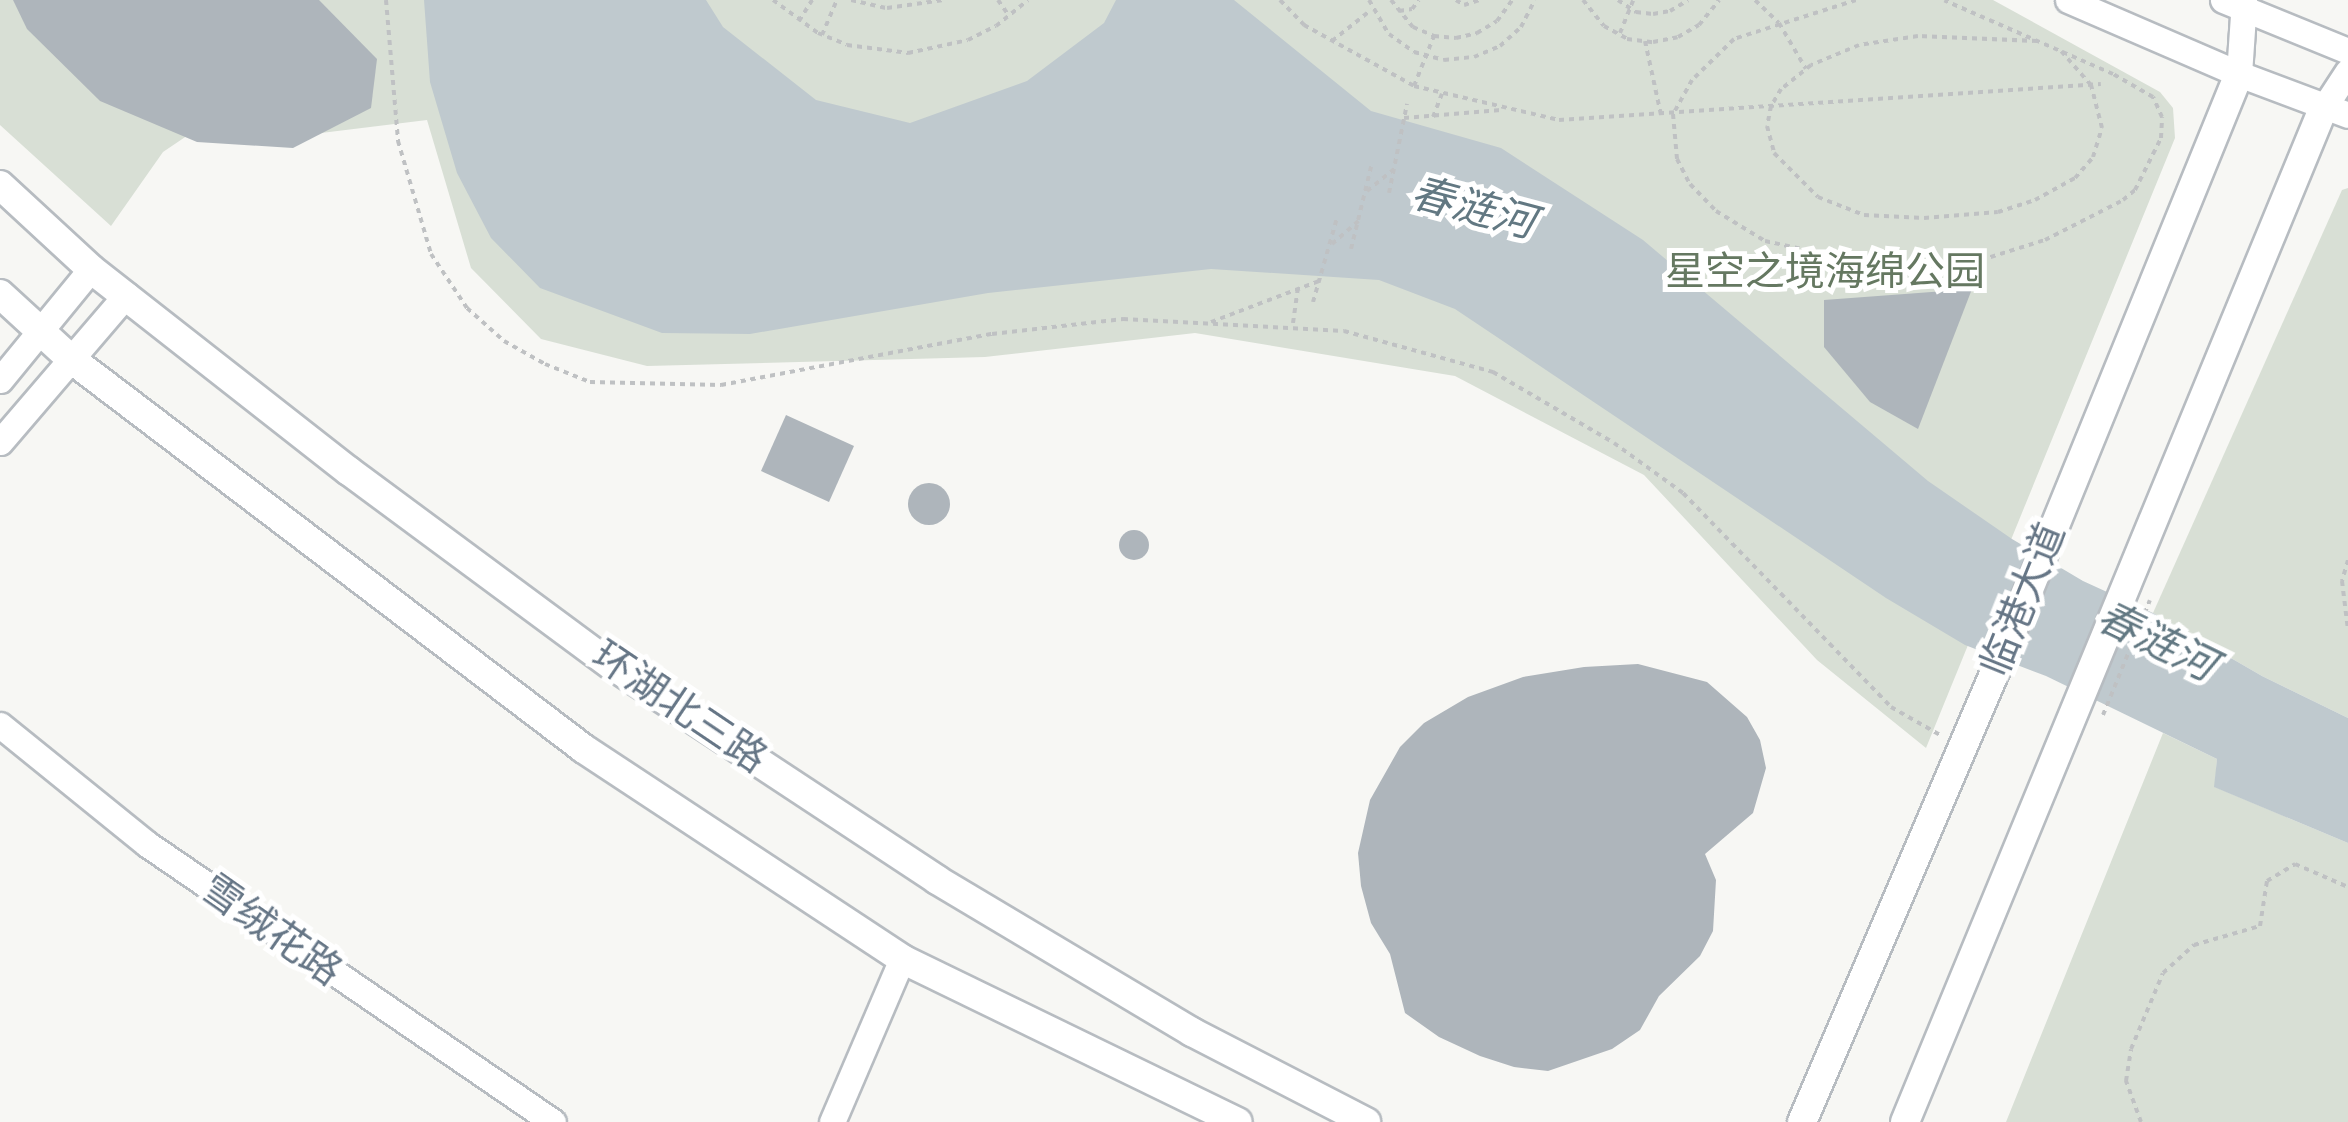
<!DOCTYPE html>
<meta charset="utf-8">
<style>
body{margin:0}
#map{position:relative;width:2348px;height:1122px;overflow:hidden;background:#f7f7f4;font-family:"Alegreya Sans","Noto Sans SC",sans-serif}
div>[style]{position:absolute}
.green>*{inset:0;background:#d8dfd5}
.water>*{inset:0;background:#bfc9ce}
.building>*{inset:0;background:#aeb5bb}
.round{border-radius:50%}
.path>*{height:4px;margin-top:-2px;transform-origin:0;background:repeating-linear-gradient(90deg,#bfc1c3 0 5px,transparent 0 10px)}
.roads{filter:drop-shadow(2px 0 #b7bcc1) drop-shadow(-2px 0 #b7bcc1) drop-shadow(0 2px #b7bcc1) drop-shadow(0 -2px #b7bcc1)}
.secondary>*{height:25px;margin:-12.5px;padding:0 12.5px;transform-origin:12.5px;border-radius:12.5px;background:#fff}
.primary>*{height:28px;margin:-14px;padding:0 14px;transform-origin:14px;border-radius:14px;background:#fff}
span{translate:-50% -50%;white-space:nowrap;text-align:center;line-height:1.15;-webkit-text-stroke:10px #fff;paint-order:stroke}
.park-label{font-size:40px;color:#657861}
.street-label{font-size:40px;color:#667686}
.water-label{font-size:42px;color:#627882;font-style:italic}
</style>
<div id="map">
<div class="green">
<i style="clip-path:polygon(0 0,1993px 0,2160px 92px,2173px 108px,2175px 138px,1926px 748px,1817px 660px,1644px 475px,1455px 376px,1195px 333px,985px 357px,647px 366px,541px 339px,471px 268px,427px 120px,313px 134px,234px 104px,163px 152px,111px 226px,0 125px)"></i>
<i style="clip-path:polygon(2348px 188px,2348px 718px,2262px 676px,2153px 613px,2342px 190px)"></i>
<i style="clip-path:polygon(2163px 733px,2217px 759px,2215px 787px,2348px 843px,2348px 1122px,2006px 1122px)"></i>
</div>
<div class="water">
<i style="clip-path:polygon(424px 0,706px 0,723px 27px,816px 100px,910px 123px,1027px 81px,1104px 23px,1116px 0,1234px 0,1371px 111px,1501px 148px,1643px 240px,1928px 481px,2012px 539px,2083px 581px,2153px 613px,2262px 676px,2348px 718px,2348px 843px,2214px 787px,2217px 759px,2046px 676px,1965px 645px,1886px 598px,1455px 309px,1379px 280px,1211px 269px,988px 293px,750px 334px,662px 333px,540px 288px,491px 238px,457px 173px,430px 82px)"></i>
</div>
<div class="building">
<i style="clip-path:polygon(13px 0,319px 0,377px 59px,371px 108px,293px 148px,197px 142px,100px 101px,27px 29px)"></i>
<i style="clip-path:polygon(1972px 289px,1918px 429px,1870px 402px,1824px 347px,1824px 300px)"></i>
<i style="clip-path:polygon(786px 415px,854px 446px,829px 502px,761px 471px)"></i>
<i class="round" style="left:908px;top:483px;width:42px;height:42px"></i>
<i class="round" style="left:1119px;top:530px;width:30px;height:30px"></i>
<i style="clip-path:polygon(1638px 664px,1707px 682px,1747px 717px,1760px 740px,1766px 768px,1753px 813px,1705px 854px,1716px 880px,1713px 931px,1700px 956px,1659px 996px,1640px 1030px,1612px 1049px,1548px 1071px,1514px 1067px,1480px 1056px,1439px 1037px,1405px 1013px,1390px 954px,1371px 923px,1361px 886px,1358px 853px,1370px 800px,1400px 747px,1424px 723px,1468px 697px,1523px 677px,1584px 667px)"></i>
</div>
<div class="path">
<i style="left:386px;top:0;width:142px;rotate:85.1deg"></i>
<i style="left:398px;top:141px;width:118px;rotate:73.7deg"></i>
<i style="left:431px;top:254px;width:65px;rotate:56.3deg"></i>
<i style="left:467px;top:308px;width:50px;rotate:41.7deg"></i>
<i style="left:504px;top:341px;width:47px;rotate:29.3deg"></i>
<i style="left:545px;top:364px;width:48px;rotate:21.8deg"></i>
<i style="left:590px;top:382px;width:131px;rotate:1.3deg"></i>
<i style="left:721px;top:385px;width:276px;rotate:-10.7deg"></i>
<i style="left:992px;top:334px;width:132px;rotate:-6.5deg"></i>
<i style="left:1123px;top:319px;width:221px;rotate:3.1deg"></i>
<i style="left:1344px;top:331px;width:155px;rotate:15.4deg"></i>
<i style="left:1493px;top:372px;width:140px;rotate:30.4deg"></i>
<i style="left:1614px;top:443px;width:85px;rotate:35.9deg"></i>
<i style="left:1683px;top:493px;width:298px;rotate:45.8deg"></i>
<i style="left:1891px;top:707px;width:56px;rotate:29.7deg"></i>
<i style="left:773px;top:0;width:56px;rotate:36.3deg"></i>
<i style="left:818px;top:33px;width:31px;rotate:22deg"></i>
<i style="left:847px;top:45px;width:62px;rotate:7.5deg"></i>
<i style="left:908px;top:53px;width:61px;rotate:-12.2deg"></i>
<i style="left:968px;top:40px;width:31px;rotate:-27deg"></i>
<i style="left:996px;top:26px;width:41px;rotate:-39.1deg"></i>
<i style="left:851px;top:0;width:37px;rotate:13deg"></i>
<i style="left:887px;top:8px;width:57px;rotate:-8.1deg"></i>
<i style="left:998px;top:0;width:19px;rotate:55deg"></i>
<i style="left:1280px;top:0;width:35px;rotate:46deg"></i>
<i style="left:1304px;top:25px;width:126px;rotate:29deg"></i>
<i style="left:1414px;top:86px;width:149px;rotate:13.2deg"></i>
<i style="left:1559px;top:120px;width:543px;rotate:-3.8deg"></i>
<i style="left:1369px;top:0;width:39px;rotate:60deg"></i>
<i style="left:1389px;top:34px;width:31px;rotate:36deg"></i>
<i style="left:1414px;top:52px;width:31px;rotate:15deg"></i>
<i style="left:1444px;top:60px;width:30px;rotate:-6deg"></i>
<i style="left:1474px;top:57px;width:28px;rotate:-23deg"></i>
<i style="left:1500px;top:46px;width:28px;rotate:-42deg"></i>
<i style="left:1521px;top:27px;width:30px;rotate:-63deg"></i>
<i style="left:1391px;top:0;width:35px;rotate:51deg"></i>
<i style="left:1413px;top:27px;width:23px;rotate:23deg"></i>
<i style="left:1434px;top:36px;width:22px;rotate:5deg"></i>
<i style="left:1456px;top:38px;width:22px;rotate:-13deg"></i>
<i style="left:1477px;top:33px;width:23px;rotate:-31deg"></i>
<i style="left:1497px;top:21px;width:26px;rotate:-54deg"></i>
<i style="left:1456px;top:0;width:9px;rotate:32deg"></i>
<i style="left:1464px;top:5px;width:16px;rotate:-18deg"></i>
<i style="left:1583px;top:0;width:33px;rotate:51deg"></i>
<i style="left:1604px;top:26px;width:26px;rotate:29deg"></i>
<i style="left:1627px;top:39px;width:26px;rotate:7deg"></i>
<i style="left:1653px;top:42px;width:25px;rotate:-11deg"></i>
<i style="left:1678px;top:37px;width:24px;rotate:-30deg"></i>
<i style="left:1699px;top:25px;width:32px;rotate:-51deg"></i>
<i style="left:1618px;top:0;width:22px;rotate:34deg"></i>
<i style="left:1636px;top:12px;width:17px;rotate:7deg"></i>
<i style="left:1653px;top:14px;width:17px;rotate:-10deg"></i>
<i style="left:1670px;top:11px;width:21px;rotate:-31deg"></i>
<i style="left:1755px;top:0;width:33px;rotate:44deg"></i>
<i style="left:1779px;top:23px;width:53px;rotate:59.6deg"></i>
<i style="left:1856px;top:0;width:128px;rotate:162.3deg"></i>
<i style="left:1734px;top:39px;width:59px;rotate:135.7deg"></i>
<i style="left:1692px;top:80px;width:39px;rotate:119deg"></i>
<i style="left:1673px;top:114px;width:45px;rotate:84.9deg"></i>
<i style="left:1677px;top:159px;width:28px;rotate:63deg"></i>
<i style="left:1690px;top:184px;width:37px;rotate:46deg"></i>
<i style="left:1716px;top:211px;width:57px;rotate:31.5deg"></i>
<i style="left:1765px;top:241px;width:122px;rotate:12.3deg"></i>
<i style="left:1884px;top:267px;width:97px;rotate:-4.1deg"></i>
<i style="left:1981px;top:260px;width:67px;rotate:-17.4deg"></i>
<i style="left:2045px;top:240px;width:88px;rotate:-27.1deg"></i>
<i style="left:2123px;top:200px;width:16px;rotate:-40deg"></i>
<i style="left:2135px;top:190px;width:58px;rotate:-63.4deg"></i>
<i style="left:2161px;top:138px;width:21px;rotate:-87deg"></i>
<i style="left:2162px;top:117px;width:22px;rotate:-114deg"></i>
<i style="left:2153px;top:97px;width:46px;rotate:-150.1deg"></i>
<i style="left:2113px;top:74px;width:184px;rotate:-156.4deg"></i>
<i style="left:1399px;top:11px;width:13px;rotate:-9deg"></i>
<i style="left:1412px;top:9px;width:11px;rotate:-52deg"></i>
<i style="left:799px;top:21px;width:25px;rotate:-58deg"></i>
<i style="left:1620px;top:33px;width:35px;rotate:-68deg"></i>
<i style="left:822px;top:35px;width:38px;rotate:-67deg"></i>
<i style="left:1332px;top:41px;width:50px;rotate:-38.5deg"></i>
<i style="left:1645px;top:41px;width:76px;rotate:77.8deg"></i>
<i style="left:2037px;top:41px;width:119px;rotate:-177.6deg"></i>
<i style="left:1918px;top:36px;width:60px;rotate:171.3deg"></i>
<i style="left:1859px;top:45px;width:52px;rotate:157.4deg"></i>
<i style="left:1811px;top:65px;width:38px;rotate:141deg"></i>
<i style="left:1781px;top:89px;width:20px;rotate:120deg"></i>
<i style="left:1771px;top:106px;width:20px;rotate:101deg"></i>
<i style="left:1767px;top:126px;width:28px;rotate:75deg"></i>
<i style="left:1774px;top:153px;width:62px;rotate:45deg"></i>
<i style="left:1818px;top:197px;width:49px;rotate:21.4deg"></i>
<i style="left:1864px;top:215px;width:60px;rotate:2.9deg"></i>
<i style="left:1924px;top:218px;width:74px;rotate:-4.6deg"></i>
<i style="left:1998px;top:212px;width:39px;rotate:-18deg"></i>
<i style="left:2035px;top:200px;width:46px;rotate:-28.8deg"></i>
<i style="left:2075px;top:178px;width:28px;rotate:-49deg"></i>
<i style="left:2093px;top:157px;width:30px;rotate:-73deg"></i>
<i style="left:2102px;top:128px;width:44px;rotate:-104.3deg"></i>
<i style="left:2091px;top:85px;width:45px;rotate:-131.4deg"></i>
<i style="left:1414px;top:86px;width:54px;rotate:-68.2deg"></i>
<i style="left:1433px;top:117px;width:25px;rotate:-69deg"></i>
<i style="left:1404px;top:118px;width:97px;rotate:-4.7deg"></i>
<i style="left:1367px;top:191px;width:35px;rotate:-39deg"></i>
<i style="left:1389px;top:193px;width:91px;rotate:-78.6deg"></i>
<i style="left:1332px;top:244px;width:35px;rotate:-41deg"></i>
<i style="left:1351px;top:249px;width:89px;rotate:-76.3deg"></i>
<i style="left:1313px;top:302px;width:87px;rotate:-74.1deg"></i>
<i style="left:1211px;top:322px;width:116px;rotate:-20.8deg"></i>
<i style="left:1293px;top:323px;width:35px;rotate:-82deg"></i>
<i style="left:2348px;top:560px;width:22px;rotate:106deg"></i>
<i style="left:2342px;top:581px;width:49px;rotate:83deg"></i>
<i style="left:2103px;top:715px;width:124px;rotate:-67.8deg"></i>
<i style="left:2141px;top:1122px;width:44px;rotate:-110.1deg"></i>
<i style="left:2126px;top:1081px;width:32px;rotate:-81deg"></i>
<i style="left:2131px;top:1049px;width:82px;rotate:-67.2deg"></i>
<i style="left:2163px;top:973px;width:42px;rotate:-42.1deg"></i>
<i style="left:2194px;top:945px;width:69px;rotate:-16.1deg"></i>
<i style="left:2260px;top:926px;width:46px;rotate:-81.2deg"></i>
<i style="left:2267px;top:881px;width:33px;rotate:-31deg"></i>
<i style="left:2295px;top:864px;width:58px;rotate:23.5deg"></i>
</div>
<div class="roads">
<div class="secondary">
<i style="left:2068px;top:0;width:186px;rotate:23.4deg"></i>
<i style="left:2239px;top:74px;width:116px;rotate:20.6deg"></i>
<i style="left:2223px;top:0;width:135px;rotate:22.2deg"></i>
<i style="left:2239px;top:74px;width:74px;rotate:-86.1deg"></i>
<i style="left:2323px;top:109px;width:45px;rotate:-56.7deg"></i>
<i style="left:0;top:380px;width:144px;rotate:-50.7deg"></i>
<i style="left:0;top:442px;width:194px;rotate:-49.4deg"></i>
<i style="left:0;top:725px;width:189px;rotate:39deg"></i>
<i style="left:147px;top:844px;width:492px;rotate:34.4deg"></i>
<i style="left:832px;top:1122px;width:177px;rotate:-66.8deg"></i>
</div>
<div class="primary">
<i style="left:0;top:185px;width:124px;rotate:42.7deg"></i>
<i style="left:91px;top:269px;width:328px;rotate:38.1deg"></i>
<i style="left:349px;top:471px;width:328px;rotate:36.5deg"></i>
<i style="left:613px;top:666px;width:388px;rotate:33.4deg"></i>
<i style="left:937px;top:880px;width:297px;rotate:30.8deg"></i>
<i style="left:1192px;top:1032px;width:196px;rotate:27.3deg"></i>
<i style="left:0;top:294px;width:96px;rotate:42.5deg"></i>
<i style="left:71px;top:359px;width:644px;rotate:37.24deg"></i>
<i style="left:584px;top:749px;width:381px;rotate:33.4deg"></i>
<i style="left:902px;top:959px;width:373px;rotate:25.9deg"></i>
<i style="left:1802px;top:1122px;width:499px;rotate:-66.8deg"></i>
<i style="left:1999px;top:663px;width:636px;rotate:-67.83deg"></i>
<i style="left:1905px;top:1122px;width:1096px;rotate:-67.58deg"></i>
</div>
</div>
<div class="park-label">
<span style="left:1825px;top:273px">星空之境海绵公园</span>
</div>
<div class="street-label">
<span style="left:2024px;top:600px;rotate:-68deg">临港大道</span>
<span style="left:679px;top:708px;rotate:34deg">环湖北三路</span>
<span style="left:271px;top:931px;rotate:35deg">雪绒花路</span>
</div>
<div class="water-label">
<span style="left:1473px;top:209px;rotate:15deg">春涟河</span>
<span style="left:2156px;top:642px;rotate:26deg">春涟河</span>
</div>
</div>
